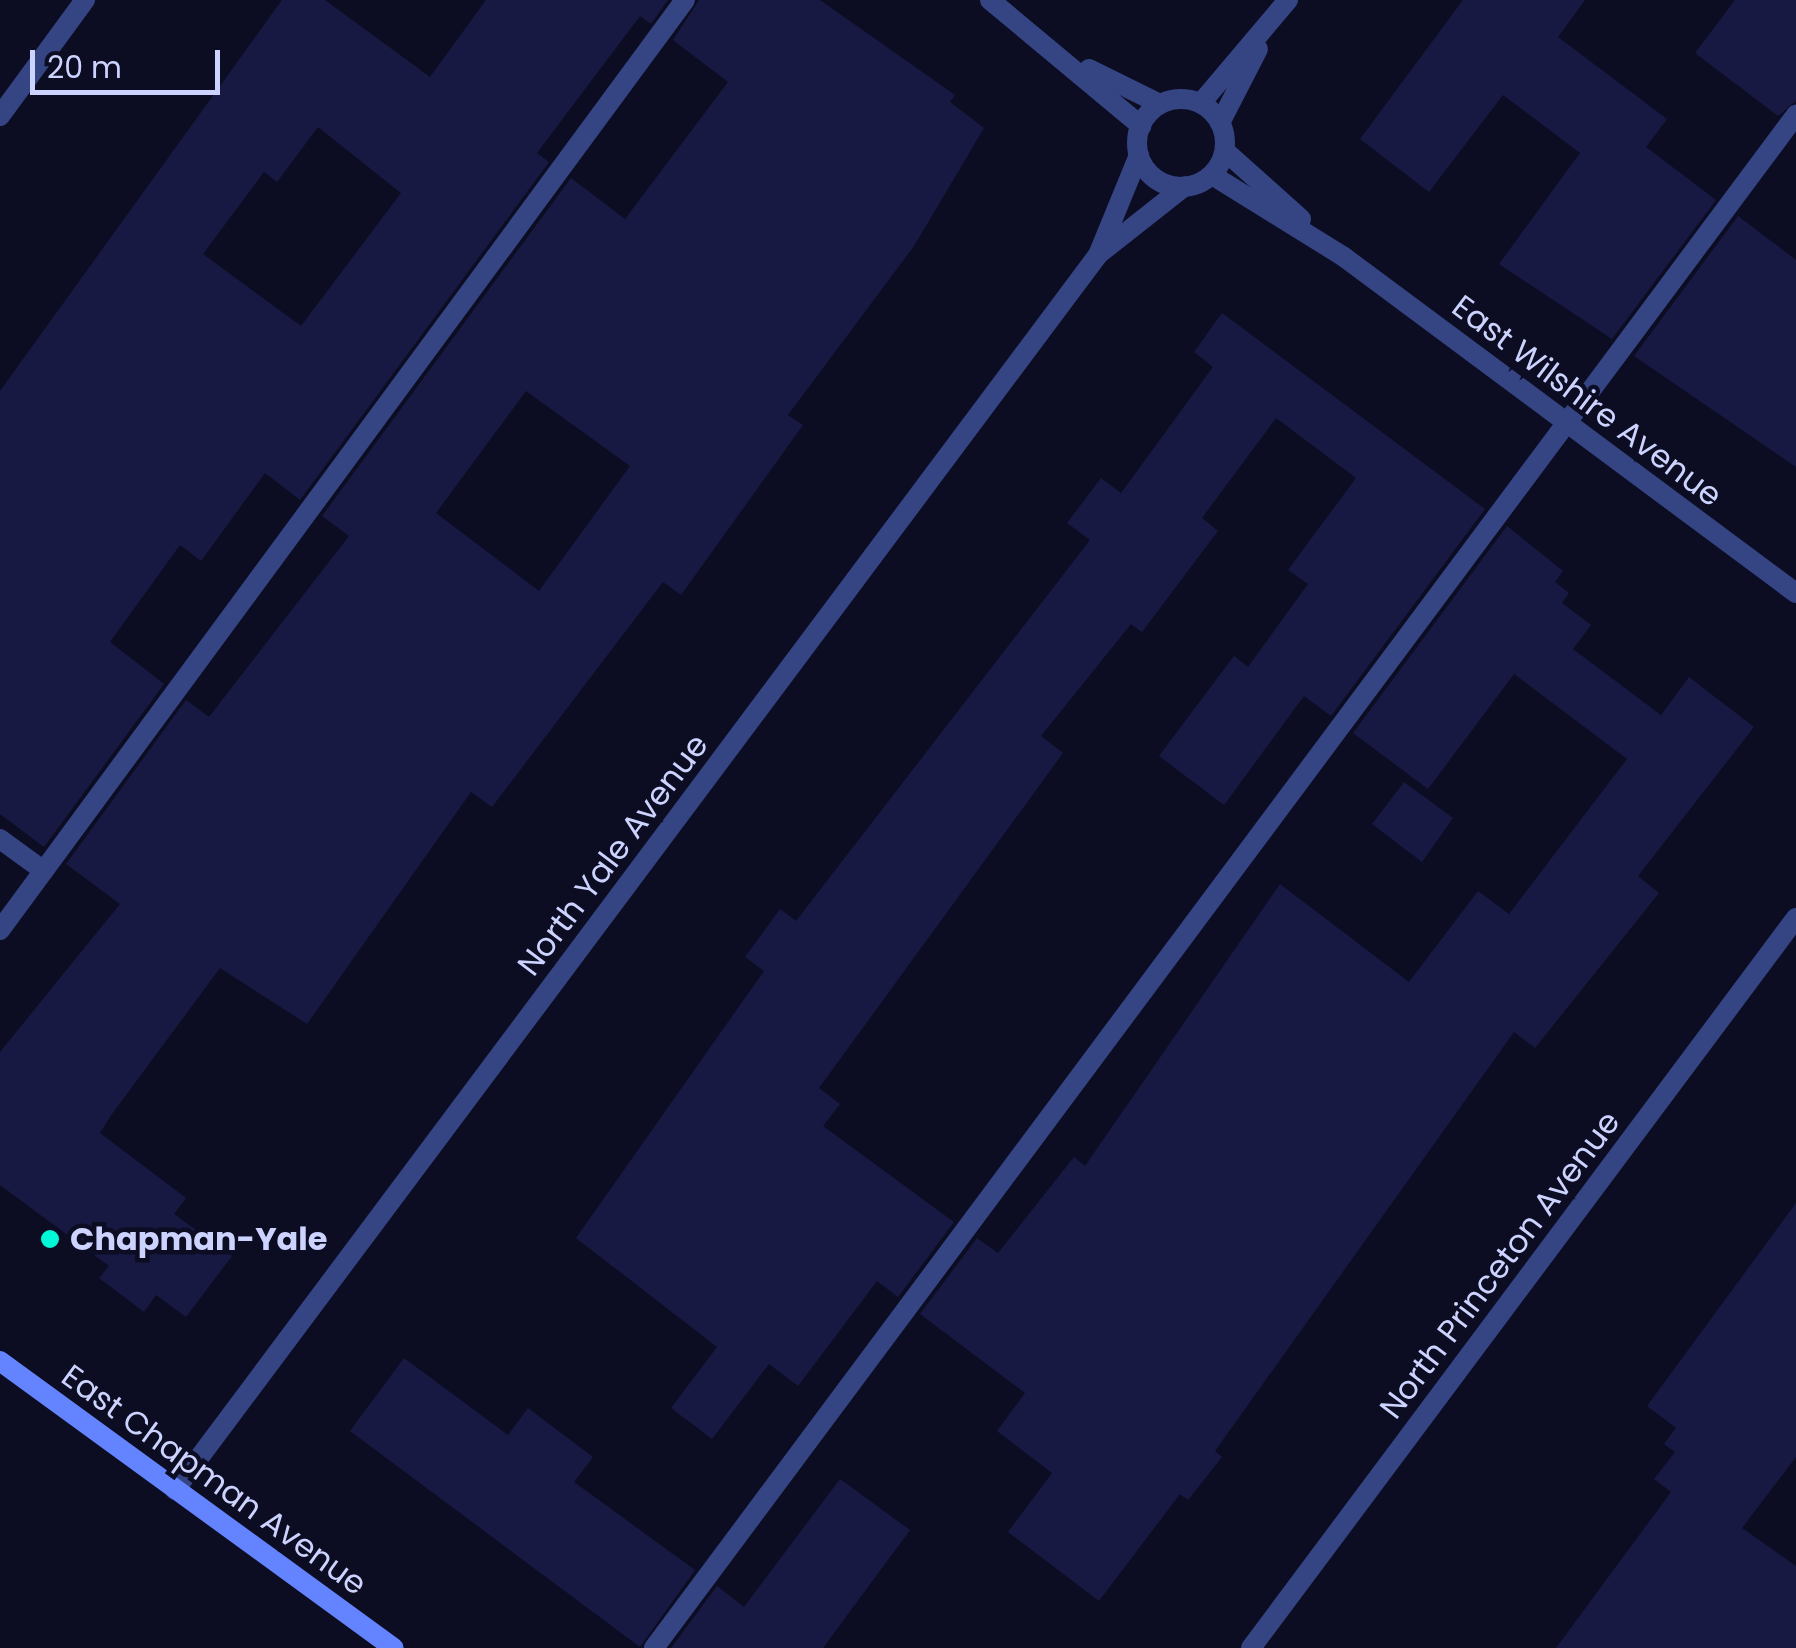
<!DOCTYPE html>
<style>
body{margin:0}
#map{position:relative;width:1796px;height:1648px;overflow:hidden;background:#0c0d22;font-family:Poppins,sans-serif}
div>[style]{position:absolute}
.building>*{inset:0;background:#171943}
.lane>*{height:20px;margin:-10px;padding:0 10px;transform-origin:10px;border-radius:10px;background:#354483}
.street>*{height:20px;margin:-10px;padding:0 10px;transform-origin:10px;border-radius:10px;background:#354483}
.street>.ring{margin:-10px;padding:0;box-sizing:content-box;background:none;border:20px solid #354483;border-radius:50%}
.secondary>*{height:20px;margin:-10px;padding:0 10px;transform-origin:10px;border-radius:10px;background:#6484ff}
.dots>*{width:28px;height:28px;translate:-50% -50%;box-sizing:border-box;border:5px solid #0c0d22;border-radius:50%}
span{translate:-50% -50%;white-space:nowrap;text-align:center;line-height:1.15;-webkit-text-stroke:9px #0c0d22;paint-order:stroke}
.street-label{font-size:32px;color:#cdd3ff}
.poi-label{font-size:32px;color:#cdd3ff;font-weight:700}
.left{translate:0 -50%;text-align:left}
.scale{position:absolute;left:30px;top:50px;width:190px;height:45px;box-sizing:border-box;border:5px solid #cdd3ff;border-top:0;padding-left:12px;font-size:30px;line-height:35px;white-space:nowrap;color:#cdd3ff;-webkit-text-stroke:8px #0c0d22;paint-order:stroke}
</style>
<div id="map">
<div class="building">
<i style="clip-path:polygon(evenodd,282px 0,325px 0,430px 77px,486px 0,668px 0,651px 24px,640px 16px,537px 153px,549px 162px,300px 500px,265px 473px,201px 561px,180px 545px,110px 642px,164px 684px,44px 847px,0 814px,0 391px,282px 0,318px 127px,401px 193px,301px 326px,203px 254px,264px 172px,277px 182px,318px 127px)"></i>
<i style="clip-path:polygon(evenodd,699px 0,820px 0,955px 95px,950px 102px,984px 128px,914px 246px,788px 415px,803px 425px,681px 595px,663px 582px,492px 807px,471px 792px,307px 1024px,220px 968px,112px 1114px,100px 1133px,186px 1198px,174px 1214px,232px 1256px,186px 1317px,156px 1295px,144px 1312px,99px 1278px,109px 1266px,0 1185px,0 1052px,120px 904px,66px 864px,186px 700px,209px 717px,349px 536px,322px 516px,571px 178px,625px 219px,728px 82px,673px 40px,699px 0,526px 391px,630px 466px,539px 591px,436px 513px,526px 391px)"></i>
<i style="clip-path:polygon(1463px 0,1585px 0,1558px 37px,1667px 119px,1646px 147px,1716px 200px,1612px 339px,1499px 264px,1580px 153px,1503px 95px,1429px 192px,1360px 139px)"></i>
<i style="clip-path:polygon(1735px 0,1796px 0,1796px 101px,1778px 116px,1695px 53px)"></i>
<i style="clip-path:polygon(1738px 216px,1796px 260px,1796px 467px,1634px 356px)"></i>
<i style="clip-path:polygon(1222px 313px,1485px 509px,1331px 716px,1304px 696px,1224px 805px,1159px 756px,1234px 656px,1248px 667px,1308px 584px,1288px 570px,1356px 478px,1276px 418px,1202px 518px,1218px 531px,1142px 632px,1131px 624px,1041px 736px,1063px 753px,819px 1088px,840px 1104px,823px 1126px,954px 1222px,898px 1297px,877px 1281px,798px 1386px,769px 1364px,712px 1439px,671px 1408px,717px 1347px,576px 1238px,764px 971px,745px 957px,780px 909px,796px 921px,1090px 540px,1067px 523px,1101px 478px,1121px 493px,1213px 367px,1194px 352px)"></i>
<i style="clip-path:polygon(1507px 526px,1563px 571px,1555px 582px,1569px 593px,1562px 603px,1591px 625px,1573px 649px,1661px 715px,1689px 677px,1754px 727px,1638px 876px,1659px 893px,1535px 1048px,1514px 1032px,1215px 1451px,1222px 1457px,1188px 1500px,1180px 1494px,1099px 1601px,1008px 1532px,1052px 1473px,997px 1431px,1025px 1393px,920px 1314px,977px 1238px,998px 1253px,1074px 1157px,1085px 1166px,1280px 884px,1409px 982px,1478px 891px,1509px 914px,1627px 759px,1514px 674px,1428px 789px,1353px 733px)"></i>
<i style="clip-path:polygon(1404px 782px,1453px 818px,1422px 862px,1372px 824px)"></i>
<i style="clip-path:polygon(1796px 1203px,1796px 1457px,1742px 1528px,1796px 1566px,1796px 1648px,1556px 1648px,1671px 1492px,1654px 1479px,1675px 1452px,1664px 1444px,1676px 1428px,1647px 1406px)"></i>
<i style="clip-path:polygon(404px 1358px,508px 1435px,528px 1408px,593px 1457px,574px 1482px,695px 1570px,640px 1647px,350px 1431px)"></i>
<i style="clip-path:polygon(840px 1479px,910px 1530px,823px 1648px,671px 1648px,717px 1586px,744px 1607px)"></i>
</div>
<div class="lane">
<i style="left:0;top:839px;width:54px;rotate:36deg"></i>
<i style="left:0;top:930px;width:1155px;rotate:-53.63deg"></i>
<i style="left:654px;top:1648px;width:1912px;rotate:-53.32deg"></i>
</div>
<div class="street">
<i style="left:990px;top:0;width:197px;rotate:39.8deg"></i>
<i style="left:1089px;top:69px;width:79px;rotate:26.2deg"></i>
<i class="ring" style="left:1137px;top:99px;width:68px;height:68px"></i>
<i style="left:1201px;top:103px;width:135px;rotate:-49.8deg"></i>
<i style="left:0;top:116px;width:144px;rotate:-53.8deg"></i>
<i style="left:1220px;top:123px;width:83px;rotate:-62.8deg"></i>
<i style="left:1225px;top:151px;width:102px;rotate:41.8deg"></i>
<i style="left:1212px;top:175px;width:155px;rotate:31.8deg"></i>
<i style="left:1344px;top:257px;width:563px;rotate:36.63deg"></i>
<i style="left:1100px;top:253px;width:108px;rotate:-38.2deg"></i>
<i style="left:175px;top:1490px;width:1542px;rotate:-53.23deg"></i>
<i style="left:1098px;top:255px;width:108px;rotate:-67.7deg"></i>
<i style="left:1251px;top:1648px;width:911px;rotate:-53.26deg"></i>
</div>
<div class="secondary">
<i style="left:0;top:1361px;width:487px;rotate:36.1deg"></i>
</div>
<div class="dots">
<i style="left:50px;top:1239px;background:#00f8d6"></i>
</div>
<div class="street-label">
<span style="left:1587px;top:401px;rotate:37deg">East Wilshire Avenue</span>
<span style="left:613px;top:855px;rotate:-53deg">North Yale Avenue</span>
<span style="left:1500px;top:1265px;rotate:-53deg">North Princeton Avenue</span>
<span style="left:214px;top:1480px;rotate:36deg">East Chapman Avenue</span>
</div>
<div class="poi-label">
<span class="left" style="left:70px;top:1239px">Chapman-Yale</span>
</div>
<div class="scale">20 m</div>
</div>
